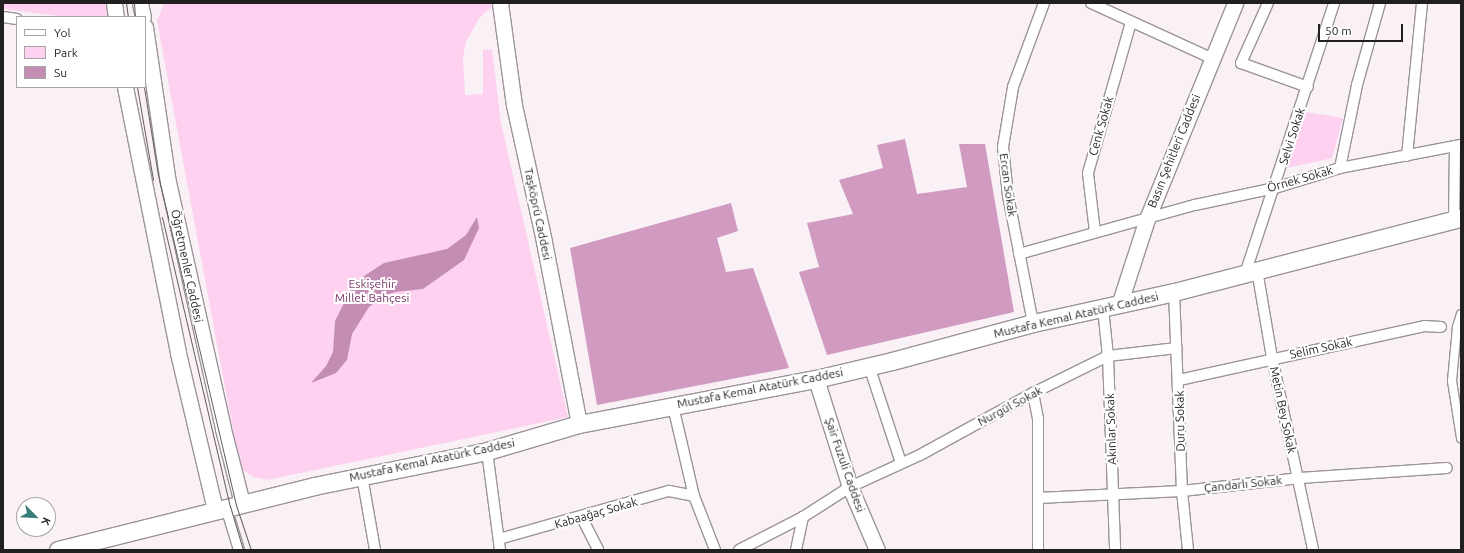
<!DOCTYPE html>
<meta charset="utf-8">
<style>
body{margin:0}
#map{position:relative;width:1464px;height:553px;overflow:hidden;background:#f9f1f6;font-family:Ubuntu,sans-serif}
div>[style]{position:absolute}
.green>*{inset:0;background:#fdd1ef}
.forest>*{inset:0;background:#d19bc1}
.water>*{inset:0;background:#c48eb4}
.roads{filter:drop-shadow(1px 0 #9b9499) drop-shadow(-1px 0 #9b9499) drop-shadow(0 1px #9b9499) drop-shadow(0 -1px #9b9499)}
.pedestrian>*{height:8px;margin:-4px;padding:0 4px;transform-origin:4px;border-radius:4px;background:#fff}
.minor>*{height:10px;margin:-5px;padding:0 5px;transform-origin:5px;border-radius:5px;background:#fff}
.secondary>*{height:15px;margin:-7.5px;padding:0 7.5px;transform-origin:7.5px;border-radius:7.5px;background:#fff}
.primary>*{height:17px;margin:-8.5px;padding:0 8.5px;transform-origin:8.5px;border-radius:8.5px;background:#fff}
.tram>*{height:1px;margin:-0.5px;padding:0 0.5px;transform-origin:0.5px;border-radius:0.5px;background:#605c5f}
span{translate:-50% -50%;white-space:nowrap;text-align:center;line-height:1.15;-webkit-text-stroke:4px #fff;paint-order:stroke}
.street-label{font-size:12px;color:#221f21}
.park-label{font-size:12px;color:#7a3869}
.frame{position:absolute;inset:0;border:4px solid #221f21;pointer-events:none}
.legend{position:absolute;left:16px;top:16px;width:130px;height:72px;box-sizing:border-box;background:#fff;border:1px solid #a7a5a6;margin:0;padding:5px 7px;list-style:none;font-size:12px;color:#221f21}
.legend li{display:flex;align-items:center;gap:8px;height:20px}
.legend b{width:20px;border:1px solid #a7a5a6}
.north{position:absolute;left:16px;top:497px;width:40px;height:40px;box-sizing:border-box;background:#fff;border:1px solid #a7a5a6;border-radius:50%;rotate:114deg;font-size:11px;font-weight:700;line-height:16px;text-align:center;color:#221f21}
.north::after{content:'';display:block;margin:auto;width:14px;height:18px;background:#387f79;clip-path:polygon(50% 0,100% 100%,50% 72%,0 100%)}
.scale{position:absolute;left:1318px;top:24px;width:85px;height:18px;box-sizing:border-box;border:2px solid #221f21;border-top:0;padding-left:5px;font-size:12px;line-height:14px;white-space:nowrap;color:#221f21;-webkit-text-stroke:3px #fff;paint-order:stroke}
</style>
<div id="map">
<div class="green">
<i style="clip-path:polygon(3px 3px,107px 3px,109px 17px,67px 17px,3px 9px)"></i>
<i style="clip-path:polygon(164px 3px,491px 3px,492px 7px,479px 18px,466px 42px,463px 57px,465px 95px,483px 94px,483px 50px,492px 49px,501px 123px,568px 417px,267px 480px,253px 477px,240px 468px,157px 21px)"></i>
<i style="clip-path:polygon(1300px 111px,1343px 118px,1332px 158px,1282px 169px)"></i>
</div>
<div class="forest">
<i style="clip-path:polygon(905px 139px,917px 194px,967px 187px,959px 144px,985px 144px,1014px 312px,827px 355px,799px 272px,819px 267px,807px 223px,853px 214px,839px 180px,883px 168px,877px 145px)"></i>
<i style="clip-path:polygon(731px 203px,738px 231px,717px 238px,726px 272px,753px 268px,789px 368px,597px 405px,570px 248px)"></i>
</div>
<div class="water">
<i style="clip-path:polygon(477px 217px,479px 228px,464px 260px,423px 289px,395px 292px,383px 296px,369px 307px,352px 334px,347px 360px,336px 373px,311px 383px,326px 366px,333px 352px,335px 321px,350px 291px,361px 278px,384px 263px,447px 249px,466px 235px)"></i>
</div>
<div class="roads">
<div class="pedestrian">
<i style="left:1461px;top:314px;width:14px;rotate:107deg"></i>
<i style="left:1457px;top:327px;width:54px;rotate:95.3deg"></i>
<i style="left:1452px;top:381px;width:58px;rotate:81deg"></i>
</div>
<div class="minor">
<i style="left:1091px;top:3px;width:132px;rotate:24.6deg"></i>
<i style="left:1268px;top:3px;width:66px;rotate:114.2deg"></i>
<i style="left:1241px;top:63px;width:71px;rotate:19.7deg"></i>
<i style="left:3px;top:17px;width:14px;rotate:8deg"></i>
<i style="left:1407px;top:156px;width:154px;rotate:-84.4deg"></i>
<i style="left:1340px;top:168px;width:85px;rotate:-78.4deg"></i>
<i style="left:1357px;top:85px;width:85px;rotate:-74.3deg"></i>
<i style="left:1454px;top:219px;width:73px;rotate:-89.2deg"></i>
<i style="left:1095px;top:232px;width:59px;rotate:-96.8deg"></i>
<i style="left:1088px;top:173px;width:157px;rotate:-74.1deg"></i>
<i style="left:1019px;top:254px;width:183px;rotate:-15.6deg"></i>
<i style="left:1195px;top:205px;width:82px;rotate:-12deg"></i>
<i style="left:1275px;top:188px;width:68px;rotate:-17.1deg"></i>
<i style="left:1340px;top:168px;width:123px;rotate:-10.8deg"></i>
<i style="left:1247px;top:268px;width:279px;rotate:-71.8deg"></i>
<i style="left:1257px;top:270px;width:89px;rotate:80.3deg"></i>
<i style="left:1272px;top:358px;width:196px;rotate:77.9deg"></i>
<i style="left:1174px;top:292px;width:199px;rotate:87.7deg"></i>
<i style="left:1182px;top:491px;width:59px;rotate:84.2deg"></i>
<i style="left:1103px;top:308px;width:48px;rotate:84.1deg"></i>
<i style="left:1108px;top:356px;width:194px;rotate:87.9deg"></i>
<i style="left:1033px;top:323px;width:129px;rotate:-101.1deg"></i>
<i style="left:1008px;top:196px;width:49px;rotate:-95.8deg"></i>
<i style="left:1003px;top:147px;width:61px;rotate:-80.5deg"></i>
<i style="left:1013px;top:87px;width:90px;rotate:-69.7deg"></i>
<i style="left:869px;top:366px;width:102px;rotate:71.7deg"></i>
<i style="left:1179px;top:380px;width:251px;rotate:-12.4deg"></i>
<i style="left:1424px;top:326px;width:17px;rotate:3deg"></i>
<i style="left:1033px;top:393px;width:26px;rotate:79deg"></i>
<i style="left:1038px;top:419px;width:131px;rotate:90deg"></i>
<i style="left:673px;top:406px;width:92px;rotate:76.9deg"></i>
<i style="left:694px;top:496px;width:58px;rotate:68.7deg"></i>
<i style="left:487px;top:451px;width:100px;rotate:82.5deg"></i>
<i style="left:362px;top:476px;width:75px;rotate:80deg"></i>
<i style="left:1038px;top:498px;width:144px;rotate:-2.8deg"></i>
<i style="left:1182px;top:491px;width:119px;rotate:-6.3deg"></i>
<i style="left:1300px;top:478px;width:147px;rotate:-3.9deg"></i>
<i style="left:226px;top:507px;width:45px;rotate:73.2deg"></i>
<i style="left:582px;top:518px;width:36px;rotate:63deg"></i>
<i style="left:499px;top:539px;width:177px;rotate:-15.8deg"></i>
<i style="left:669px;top:491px;width:25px;rotate:11deg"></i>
<i style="left:739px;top:550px;width:72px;rotate:-27.3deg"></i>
<i style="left:803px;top:517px;width:56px;rotate:-32.6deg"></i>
<i style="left:850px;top:487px;width:77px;rotate:-24.6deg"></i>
<i style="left:920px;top:455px;width:129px;rotate:-28.8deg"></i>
<i style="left:1033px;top:393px;width:84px;rotate:-26.3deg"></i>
<i style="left:1108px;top:356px;width:69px;rotate:-6.6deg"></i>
<i style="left:796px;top:550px;width:34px;rotate:-78deg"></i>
</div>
<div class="secondary">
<i style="left:114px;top:3px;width:14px;rotate:82deg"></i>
<i style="left:140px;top:3px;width:14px;rotate:78deg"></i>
<i style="left:500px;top:3px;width:103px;rotate:82.2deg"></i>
<i style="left:514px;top:105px;width:140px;rotate:77.6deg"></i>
<i style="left:544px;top:242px;width:185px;rotate:79.1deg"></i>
<i style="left:145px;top:27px;width:157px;rotate:81.6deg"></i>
<i style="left:168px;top:182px;width:253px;rotate:77.4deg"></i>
<i style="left:223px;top:429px;width:76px;rotate:75.6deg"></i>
<i style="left:125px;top:87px;width:271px;rotate:78.7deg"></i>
<i style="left:178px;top:353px;width:161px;rotate:76.7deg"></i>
<i style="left:1120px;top:302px;width:87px;rotate:-72deg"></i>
<i style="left:1147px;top:219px;width:233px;rotate:-67.8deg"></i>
<i style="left:816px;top:379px;width:113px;rotate:72.5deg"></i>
<i style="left:850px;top:487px;width:69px;rotate:66.8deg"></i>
</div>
<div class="primary">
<i style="left:58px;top:550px;width:264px;rotate:-14deg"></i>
<i style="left:314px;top:486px;width:177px;rotate:-11.4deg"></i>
<i style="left:487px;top:451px;width:96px;rotate:-16.4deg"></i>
<i style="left:579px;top:424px;width:241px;rotate:-10.8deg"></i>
<i style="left:816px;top:379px;width:78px;rotate:-13.3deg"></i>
<i style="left:892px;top:361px;width:146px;rotate:-15.1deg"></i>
<i style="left:1033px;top:323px;width:144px;rotate:-12.4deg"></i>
<i style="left:1174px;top:292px;width:296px;rotate:-14.5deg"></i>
</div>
</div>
<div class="tram">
<i style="left:126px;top:3px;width:14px;rotate:82deg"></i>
<i style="left:134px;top:3px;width:14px;rotate:86deg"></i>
<i style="left:137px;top:87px;width:94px;rotate:80.2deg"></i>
<i style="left:144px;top:87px;width:89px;rotate:81deg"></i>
<i style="left:158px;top:175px;width:339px;rotate:76.7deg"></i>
<i style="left:236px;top:505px;width:47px;rotate:71.6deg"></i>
<i style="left:162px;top:217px;width:297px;rotate:76.8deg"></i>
<i style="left:230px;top:506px;width:46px;rotate:73.5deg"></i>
</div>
<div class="street-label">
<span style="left:1101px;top:126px;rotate:-74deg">Cenk Sokak</span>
<span style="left:1292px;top:136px;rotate:-72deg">Selvi Sokak</span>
<span style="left:1174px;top:151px;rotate:-68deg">Basın Şehitleri Caddesi</span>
<span style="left:1300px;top:179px;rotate:-16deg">Örnek Sokak</span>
<span style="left:1008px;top:185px;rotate:82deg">Ercan Sokak</span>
<span style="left:538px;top:214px;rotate:78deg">Taşköprü Caddesi</span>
<span style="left:187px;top:266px;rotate:78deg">Öğretmenler Caddesi</span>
<span style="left:1076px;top:315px;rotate:-13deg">Mustafa Kemal Atatürk Caddesi</span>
<span style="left:1321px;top:348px;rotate:-12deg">Selim Sokak</span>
<span style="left:760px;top:388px;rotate:-11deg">Mustafa Kemal Atatürk Caddesi</span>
<span style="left:1010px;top:406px;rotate:-28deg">Nurgül Sokak</span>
<span style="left:1283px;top:410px;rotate:78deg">Metin Bey Sokak</span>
<span style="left:1180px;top:421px;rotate:-91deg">Duru Sokak</span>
<span style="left:1111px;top:429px;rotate:-92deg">Akınlar Sokak</span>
<span style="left:432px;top:460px;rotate:-12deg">Mustafa Kemal Atatürk Caddesi</span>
<span style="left:845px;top:465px;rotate:71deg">Şair Fuzuli Caddesi</span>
<span style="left:1243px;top:484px;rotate:-6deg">Çandarlı Sokak</span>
<span style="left:596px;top:513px;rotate:-16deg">Kabaağaç Sokak</span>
</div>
<div class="park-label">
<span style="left:372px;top:291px">Eskişehir<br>Millet Bahçesi</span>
</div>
<div class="frame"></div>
<ul class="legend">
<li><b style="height:5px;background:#fff"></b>Yol</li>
<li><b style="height:11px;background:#fdd1ef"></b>Park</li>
<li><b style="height:11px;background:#c48eb4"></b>Su</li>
</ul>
<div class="north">K</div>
<div class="scale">50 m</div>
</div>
